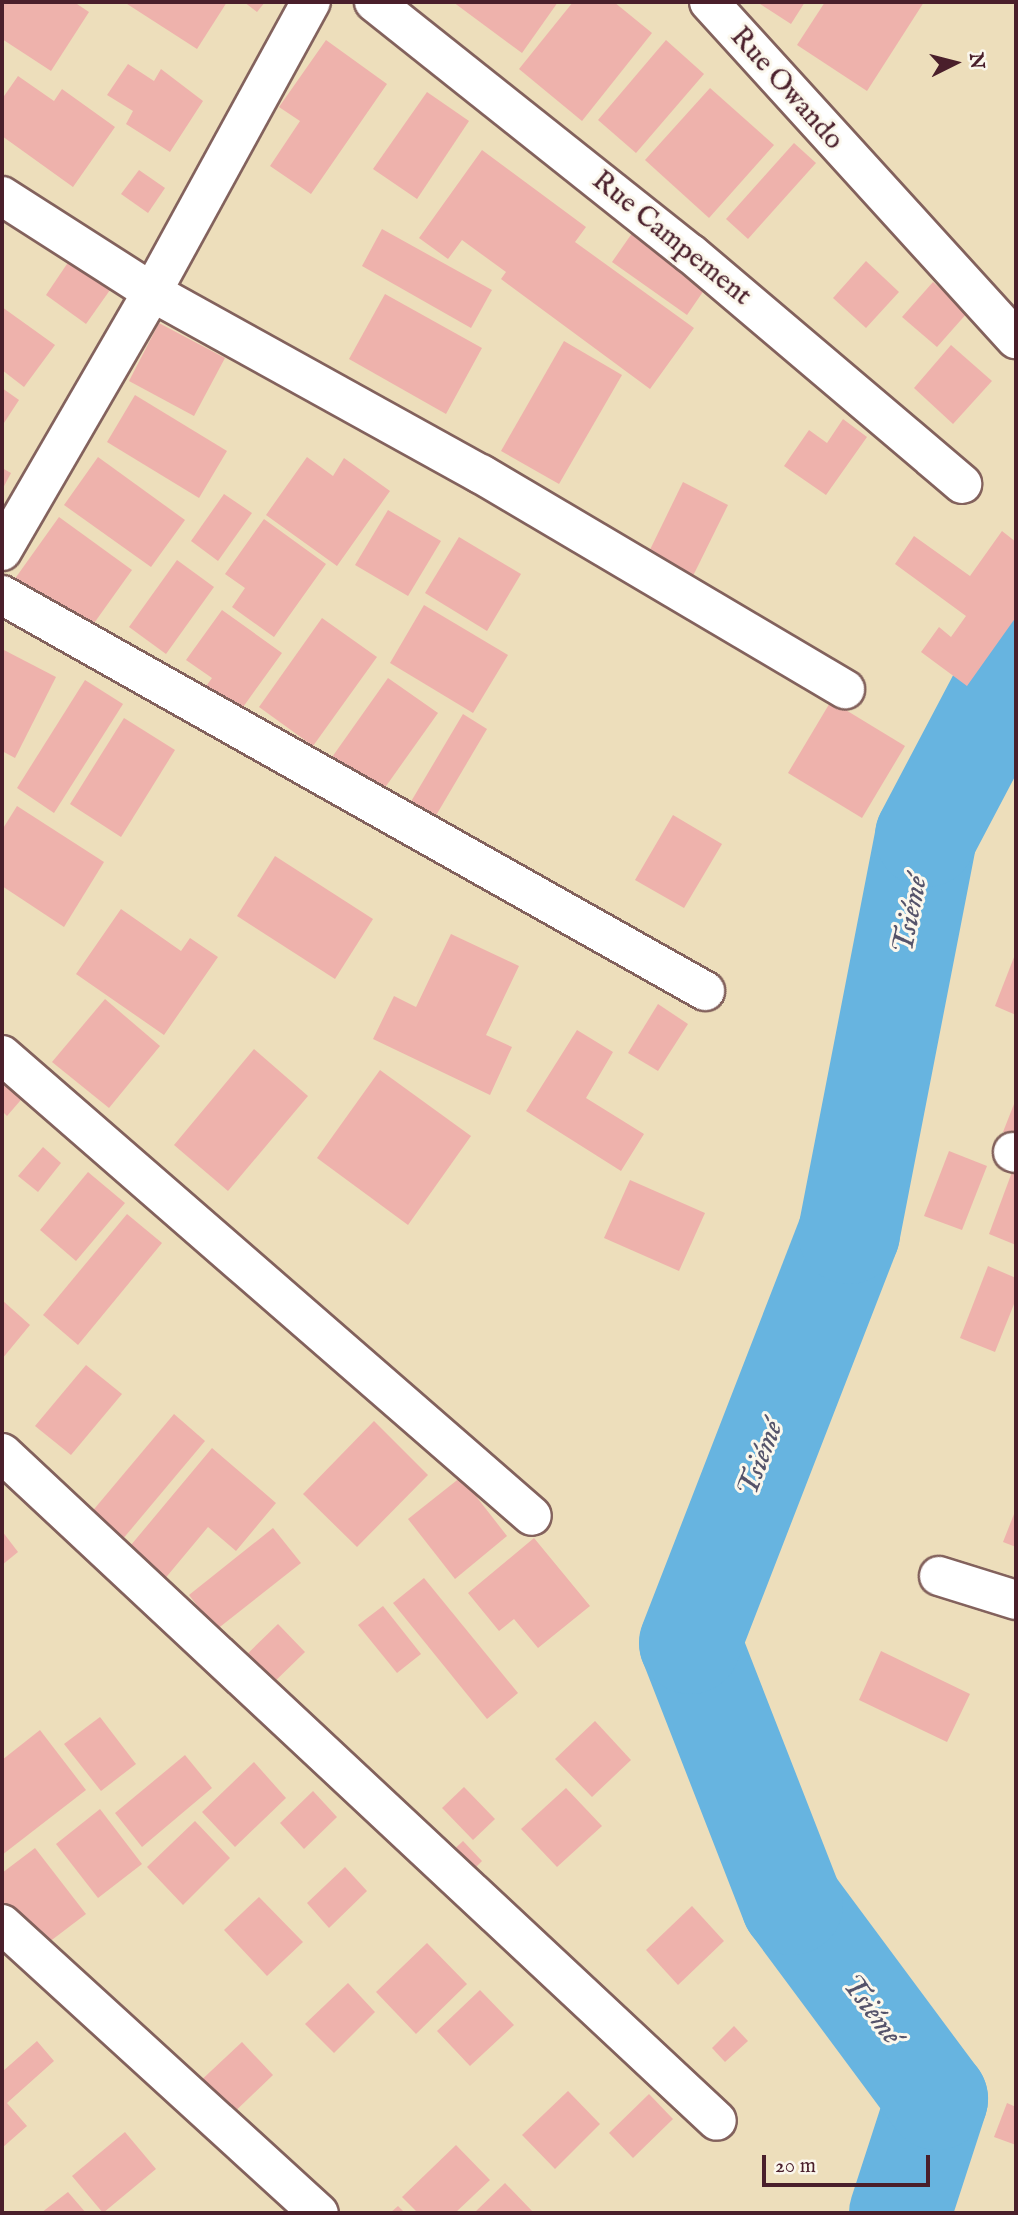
<!DOCTYPE html>
<meta charset="utf-8">
<style>
body{margin:0}
#map{position:relative;width:1018px;height:2215px;overflow:hidden;background:#eddebb;font-family:"IM FELL English",serif}
div>[style]{position:absolute}
.river>*{height:102px;margin:-51px;padding:0 51px;transform-origin:51px;border-radius:51px;background:#67b4e0}
.building>*{inset:0;background:#eeb2ac}
.roads{filter:drop-shadow(2px 0 #83625d) drop-shadow(-2px 0 #83625d) drop-shadow(0 2px #83625d) drop-shadow(0 -2px #83625d)}
.minor>*{height:38px;margin:-19px;padding:0 19px;transform-origin:19px;border-radius:19px;background:#fff}
span{translate:-50% -50%;white-space:nowrap;text-align:center;line-height:1.15;-webkit-text-stroke:6px #fbf7ec;paint-order:stroke}
.street-label{font-size:28px;color:#4a1f2b}
.water-label{font-size:30px;color:#54536a;font-style:italic}
.frame{position:absolute;inset:0;border:4px solid #4a1f2b;pointer-events:none}
.north{position:absolute;left:920px;top:28px;width:70px;height:70px;-webkit-text-stroke:5px #fbf7ec;paint-order:stroke;rotate:84deg;font-size:19px;font-weight:700;line-height:28px;text-align:center;color:#4a1f2b}
.north::after{content:'';display:block;margin:auto;width:24px;height:32px;background:#4a1f2b;clip-path:polygon(50% 0,100% 100%,50% 72%,0 100%)}
.scale{position:absolute;left:762px;top:2155px;width:168px;height:32px;box-sizing:border-box;border:4px solid #4a1f2b;border-top:0;padding-left:9px;font-size:21px;line-height:24px;white-space:nowrap;color:#4a1f2b;-webkit-text-stroke:5px #fbf7ec;paint-order:stroke}
</style>
<div id="map">
<div class="river">
<i style="left:900px;top:2213px;width:120px;rotate:-72deg"></i>
<i style="left:937px;top:2099px;width:243px;rotate:-126.6deg"></i>
<i style="left:792px;top:1904px;width:280px;rotate:-111.3deg"></i>
<i style="left:690px;top:1643px;width:440px;rotate:-68.8deg"></i>
<i style="left:849px;top:1233px;width:404px;rotate:-79deg"></i>
<i style="left:926px;top:836px;width:193px;rotate:-62.2deg"></i>
</div>
<div class="building">
<i style="clip-path:polygon(2px 2px,74px 2px,89px 12px,51px 71px,2px 39px)"></i>
<i style="clip-path:polygon(124px 2px,227px 2px,197px 49px)"></i>
<i style="clip-path:polygon(244px 2px,265px 2px,257px 12px)"></i>
<i style="clip-path:polygon(453px 2px,558px 2px,522px 53px)"></i>
<i style="clip-path:polygon(573px 2px,614px 2px,652px 33px,582px 121px,519px 69px)"></i>
<i style="clip-path:polygon(757px 2px,805px 2px,791px 24px)"></i>
<i style="clip-path:polygon(825px 2px,924px 2px,867px 91px,797px 45px)"></i>
<i style="clip-path:polygon(326px 40px,387px 84px,311px 194px,270px 166px,300px 121px,279px 107px)"></i>
<i style="clip-path:polygon(666px 40px,704px 74px,636px 153px,598px 120px)"></i>
<i style="clip-path:polygon(128px 64px,154px 81px,161px 69px,203px 101px,170px 152px,126px 124px,133px 111px,107px 95px)"></i>
<i style="clip-path:polygon(18px 76px,54px 101px,62px 89px,115px 127px,73px 187px,2px 136px,2px 99px)"></i>
<i style="clip-path:polygon(710px 88px,774px 145px,709px 218px,645px 160px)"></i>
<i style="clip-path:polygon(427px 92px,469px 121px,417px 199px,373px 169px)"></i>
<i style="clip-path:polygon(794px 143px,816px 163px,748px 239px,726px 219px)"></i>
<i style="clip-path:polygon(482px 150px,586px 227px,575px 242px,694px 328px,650px 389px,501px 279px,506px 272px,462px 240px,448px 259px,419px 238px)"></i>
<i style="clip-path:polygon(139px 170px,165px 188px,148px 213px,121px 194px)"></i>
<i style="clip-path:polygon(382px 229px,492px 290px,471px 328px,362px 266px)"></i>
<i style="clip-path:polygon(635px 229px,709px 283px,687px 315px,612px 262px)"></i>
<i style="clip-path:polygon(69px 261px,110px 290px,86px 324px,46px 295px)"></i>
<i style="clip-path:polygon(866px 261px,899px 292px,866px 328px,833px 298px)"></i>
<i style="clip-path:polygon(933px 282px,968px 312px,937px 347px,902px 317px)"></i>
<i style="clip-path:polygon(385px 294px,482px 348px,446px 414px,349px 359px)"></i>
<i style="clip-path:polygon(2px 307px,55px 345px,24px 387px,2px 370px)"></i>
<i style="clip-path:polygon(159px 323px,225px 358px,194px 416px,129px 381px)"></i>
<i style="clip-path:polygon(564px 341px,622px 375px,559px 484px,501px 451px)"></i>
<i style="clip-path:polygon(951px 345px,992px 381px,953px 424px,914px 388px)"></i>
<i style="clip-path:polygon(2px 388px,19px 400px,2px 426px)"></i>
<i style="clip-path:polygon(135px 395px,227px 451px,199px 498px,107px 442px)"></i>
<i style="clip-path:polygon(843px 419px,867px 437px,826px 495px,784px 466px,809px 430px,827px 443px)"></i>
<i style="clip-path:polygon(98px 457px,185px 520px,151px 567px,64px 505px)"></i>
<i style="clip-path:polygon(307px 457px,333px 476px,344px 458px,390px 491px,337px 566px,266px 515px)"></i>
<i style="clip-path:polygon(2px 468px,11px 473px,2px 490px)"></i>
<i style="clip-path:polygon(683px 482px,728px 505px,689px 584px,644px 562px)"></i>
<i style="clip-path:polygon(224px 494px,252px 513px,218px 561px,191px 541px)"></i>
<i style="clip-path:polygon(388px 510px,441px 541px,408px 596px,355px 565px)"></i>
<i style="clip-path:polygon(59px 517px,132px 570px,87px 633px,14px 580px)"></i>
<i style="clip-path:polygon(264px 519px,326px 564px,274px 637px,232px 607px,245px 588px,225px 574px)"></i>
<i style="clip-path:polygon(1002px 531px,1016px 542px,1016px 617px,967px 686px,921px 652px,939px 627px,951px 637px,966px 616px,895px 564px,914px 536px,970px 576px)"></i>
<i style="clip-path:polygon(459px 537px,521px 574px,487px 631px,425px 593px)"></i>
<i style="clip-path:polygon(177px 560px,214px 587px,166px 654px,129px 627px)"></i>
<i style="clip-path:polygon(424px 605px,508px 655px,473px 713px,390px 663px)"></i>
<i style="clip-path:polygon(222px 610px,282px 653px,233px 721px,199px 696px,212px 678px,186px 660px)"></i>
<i style="clip-path:polygon(322px 618px,377px 657px,313px 746px,259px 707px)"></i>
<i style="clip-path:polygon(2px 649px,56px 677px,15px 758px,2px 751px)"></i>
<i style="clip-path:polygon(388px 678px,438px 713px,379px 796px,330px 760px)"></i>
<i style="clip-path:polygon(85px 680px,123px 704px,54px 813px,17px 788px)"></i>
<i style="clip-path:polygon(831px 701px,905px 746px,862px 818px,788px 773px)"></i>
<i style="clip-path:polygon(463px 714px,487px 729px,428px 829px,403px 815px)"></i>
<i style="clip-path:polygon(124px 718px,175px 750px,121px 837px,70px 804px)"></i>
<i style="clip-path:polygon(17px 806px,104px 862px,64px 927px,2px 886px,2px 830px)"></i>
<i style="clip-path:polygon(673px 815px,722px 844px,684px 908px,635px 880px)"></i>
<i style="clip-path:polygon(275px 856px,373px 919px,335px 979px,237px 916px)"></i>
<i style="clip-path:polygon(121px 909px,181px 951px,190px 938px,218px 957px,164px 1035px,76px 974px)"></i>
<i style="clip-path:polygon(451px 934px,519px 966px,486px 1035px,512px 1047px,490px 1095px,373px 1039px,394px 996px,416px 1007px)"></i>
<i style="clip-path:polygon(1016px 952px,1016px 1015px,995px 1006px)"></i>
<i style="clip-path:polygon(105px 999px,160px 1046px,109px 1108px,52px 1062px)"></i>
<i style="clip-path:polygon(658px 1004px,688px 1024px,658px 1071px,628px 1053px)"></i>
<i style="clip-path:polygon(577px 1030px,613px 1052px,586px 1098px,644px 1134px,621px 1171px,526px 1111px)"></i>
<i style="clip-path:polygon(254px 1049px,308px 1096px,228px 1191px,174px 1145px)"></i>
<i style="clip-path:polygon(380px 1070px,471px 1136px,408px 1225px,317px 1158px)"></i>
<i style="clip-path:polygon(2px 1074px,26px 1094px,7px 1116px,2px 1111px)"></i>
<i style="clip-path:polygon(1016px 1099px,1016px 1137px,1003px 1132px)"></i>
<i style="clip-path:polygon(43px 1147px,61px 1163px,38px 1192px,18px 1176px)"></i>
<i style="clip-path:polygon(949px 1151px,987px 1166px,962px 1230px,924px 1216px)"></i>
<i style="clip-path:polygon(88px 1172px,125px 1203px,76px 1261px,40px 1230px)"></i>
<i style="clip-path:polygon(1012px 1172px,1016px 1173px,1016px 1245px,989px 1234px)"></i>
<i style="clip-path:polygon(630px 1180px,705px 1213px,679px 1271px,604px 1238px)"></i>
<i style="clip-path:polygon(127px 1214px,162px 1243px,78px 1345px,43px 1315px)"></i>
<i style="clip-path:polygon(988px 1266px,1016px 1278px,1016px 1299px,995px 1352px,960px 1338px)"></i>
<i style="clip-path:polygon(2px 1300px,30px 1325px,2px 1359px)"></i>
<i style="clip-path:polygon(86px 1365px,122px 1394px,71px 1455px,35px 1426px)"></i>
<i style="clip-path:polygon(174px 1414px,205px 1441px,122px 1540px,90px 1514px)"></i>
<i style="clip-path:polygon(374px 1421px,428px 1475px,357px 1547px,303px 1494px)"></i>
<i style="clip-path:polygon(212px 1448px,276px 1503px,236px 1551px,208px 1527px,158px 1587px,121px 1557px)"></i>
<i style="clip-path:polygon(461px 1477px,507px 1536px,455px 1579px,408px 1519px)"></i>
<i style="clip-path:polygon(1016px 1509px,1016px 1547px,1003px 1542px)"></i>
<i style="clip-path:polygon(273px 1528px,301px 1563px,216px 1630px,189px 1595px)"></i>
<i style="clip-path:polygon(2px 1531px,18px 1552px,2px 1565px)"></i>
<i style="clip-path:polygon(534px 1538px,590px 1606px,538px 1648px,514px 1619px,499px 1631px,468px 1593px)"></i>
<i style="clip-path:polygon(424px 1578px,518px 1693px,487px 1719px,393px 1603px)"></i>
<i style="clip-path:polygon(383px 1606px,421px 1654px,397px 1673px,358px 1625px)"></i>
<i style="clip-path:polygon(278px 1624px,305px 1652px,267px 1689px,241px 1660px)"></i>
<i style="clip-path:polygon(881px 1651px,970px 1694px,947px 1742px,859px 1700px)"></i>
<i style="clip-path:polygon(100px 1717px,136px 1764px,101px 1791px,64px 1744px)"></i>
<i style="clip-path:polygon(595px 1721px,631px 1760px,592px 1797px,555px 1759px)"></i>
<i style="clip-path:polygon(40px 1730px,86px 1790px,2px 1855px,2px 1760px)"></i>
<i style="clip-path:polygon(185px 1755px,212px 1788px,142px 1847px,115px 1813px)"></i>
<i style="clip-path:polygon(254px 1762px,286px 1798px,235px 1847px,202px 1812px)"></i>
<i style="clip-path:polygon(464px 1787px,495px 1819px,473px 1840px,442px 1808px)"></i>
<i style="clip-path:polygon(566px 1788px,602px 1826px,557px 1867px,521px 1829px)"></i>
<i style="clip-path:polygon(313px 1791px,337px 1817px,304px 1849px,280px 1823px)"></i>
<i style="clip-path:polygon(100px 1809px,142px 1864px,98px 1898px,56px 1844px)"></i>
<i style="clip-path:polygon(195px 1821px,230px 1858px,183px 1905px,147px 1867px)"></i>
<i style="clip-path:polygon(463px 1841px,482px 1861px,466px 1877px,447px 1856px)"></i>
<i style="clip-path:polygon(35px 1848px,86px 1914px,36px 1952px,2px 1906px,2px 1873px)"></i>
<i style="clip-path:polygon(345px 1867px,367px 1891px,329px 1928px,307px 1903px)"></i>
<i style="clip-path:polygon(259px 1897px,303px 1942px,267px 1976px,224px 1930px)"></i>
<i style="clip-path:polygon(692px 1906px,724px 1941px,678px 1985px,646px 1950px)"></i>
<i style="clip-path:polygon(427px 1943px,467px 1984px,416px 2034px,376px 1992px)"></i>
<i style="clip-path:polygon(348px 1983px,375px 2012px,334px 2053px,305px 2024px)"></i>
<i style="clip-path:polygon(480px 1990px,514px 2025px,470px 2066px,437px 2031px)"></i>
<i style="clip-path:polygon(734px 2026px,748px 2041px,725px 2062px,712px 2048px)"></i>
<i style="clip-path:polygon(37px 2041px,54px 2061px,7px 2103px,27px 2126px,2px 2148px,2px 2072px)"></i>
<i style="clip-path:polygon(242px 2042px,273px 2075px,226px 2120px,195px 2086px)"></i>
<i style="clip-path:polygon(568px 2091px,600px 2124px,555px 2169px,522px 2135px)"></i>
<i style="clip-path:polygon(649px 2094px,673px 2119px,633px 2158px,609px 2133px)"></i>
<i style="clip-path:polygon(1007px 2103px,1016px 2107px,1016px 2145px,994px 2137px)"></i>
<i style="clip-path:polygon(125px 2132px,156px 2169px,103px 2213px,72px 2176px)"></i>
<i style="clip-path:polygon(456px 2145px,490px 2180px,455px 2213px,418px 2213px,402px 2197px)"></i>
<i style="clip-path:polygon(505px 2183px,534px 2213px,474px 2213px)"></i>
<i style="clip-path:polygon(68px 2192px,86px 2213px,41px 2213px)"></i>
<i style="clip-path:polygon(398px 2206px,405px 2213px,390px 2213px)"></i>
</div>
<div class="roads">
<div class="minor">
<i style="left:374px;top:2px;width:404px;rotate:38.5deg"></i>
<i style="left:690px;top:253px;width:357px;rotate:40.3deg"></i>
<i style="left:709px;top:2px;width:456px;rotate:47.7deg"></i>
<i style="left:2px;top:196px;width:178px;rotate:32.6deg"></i>
<i style="left:152px;top:292px;width:376px;rotate:29deg"></i>
<i style="left:481px;top:474px;width:423px;rotate:30.6deg"></i>
<i style="left:2px;top:551px;width:299px;rotate:-59.9deg"></i>
<i style="left:152px;top:292px;width:331px;rotate:-61.3deg"></i>
<i style="left:2px;top:595px;width:807px;rotate:29.39deg"></i>
<i style="left:2px;top:1055px;width:702px;rotate:41.02deg"></i>
<i style="left:1013px;top:1152px;width:3px;rotate:18deg"></i>
<i style="left:2px;top:1453px;width:978px;rotate:43.05deg"></i>
<i style="left:939px;top:1576px;width:81px;rotate:17.3deg"></i>
<i style="left:2px;top:1924px;width:429px;rotate:42.4deg"></i>
</div>
</div>
<div class="street-label">
<span style="left:786px;top:89px;rotate:48deg">Rue Owando</span>
<span style="left:671px;top:239px;rotate:39deg">Rue Campement</span>
</div>
<div class="water-label">
<span style="left:911px;top:915px;rotate:-79deg">Tsiémé</span>
<span style="left:761px;top:1459px;rotate:-69deg">Tsiémé</span>
<span style="left:871px;top:2010px;rotate:53deg">Tsiémé</span>
</div>
<div class="frame"></div>
<div class="north">N</div>
<div class="scale">20 m</div>
</div>
